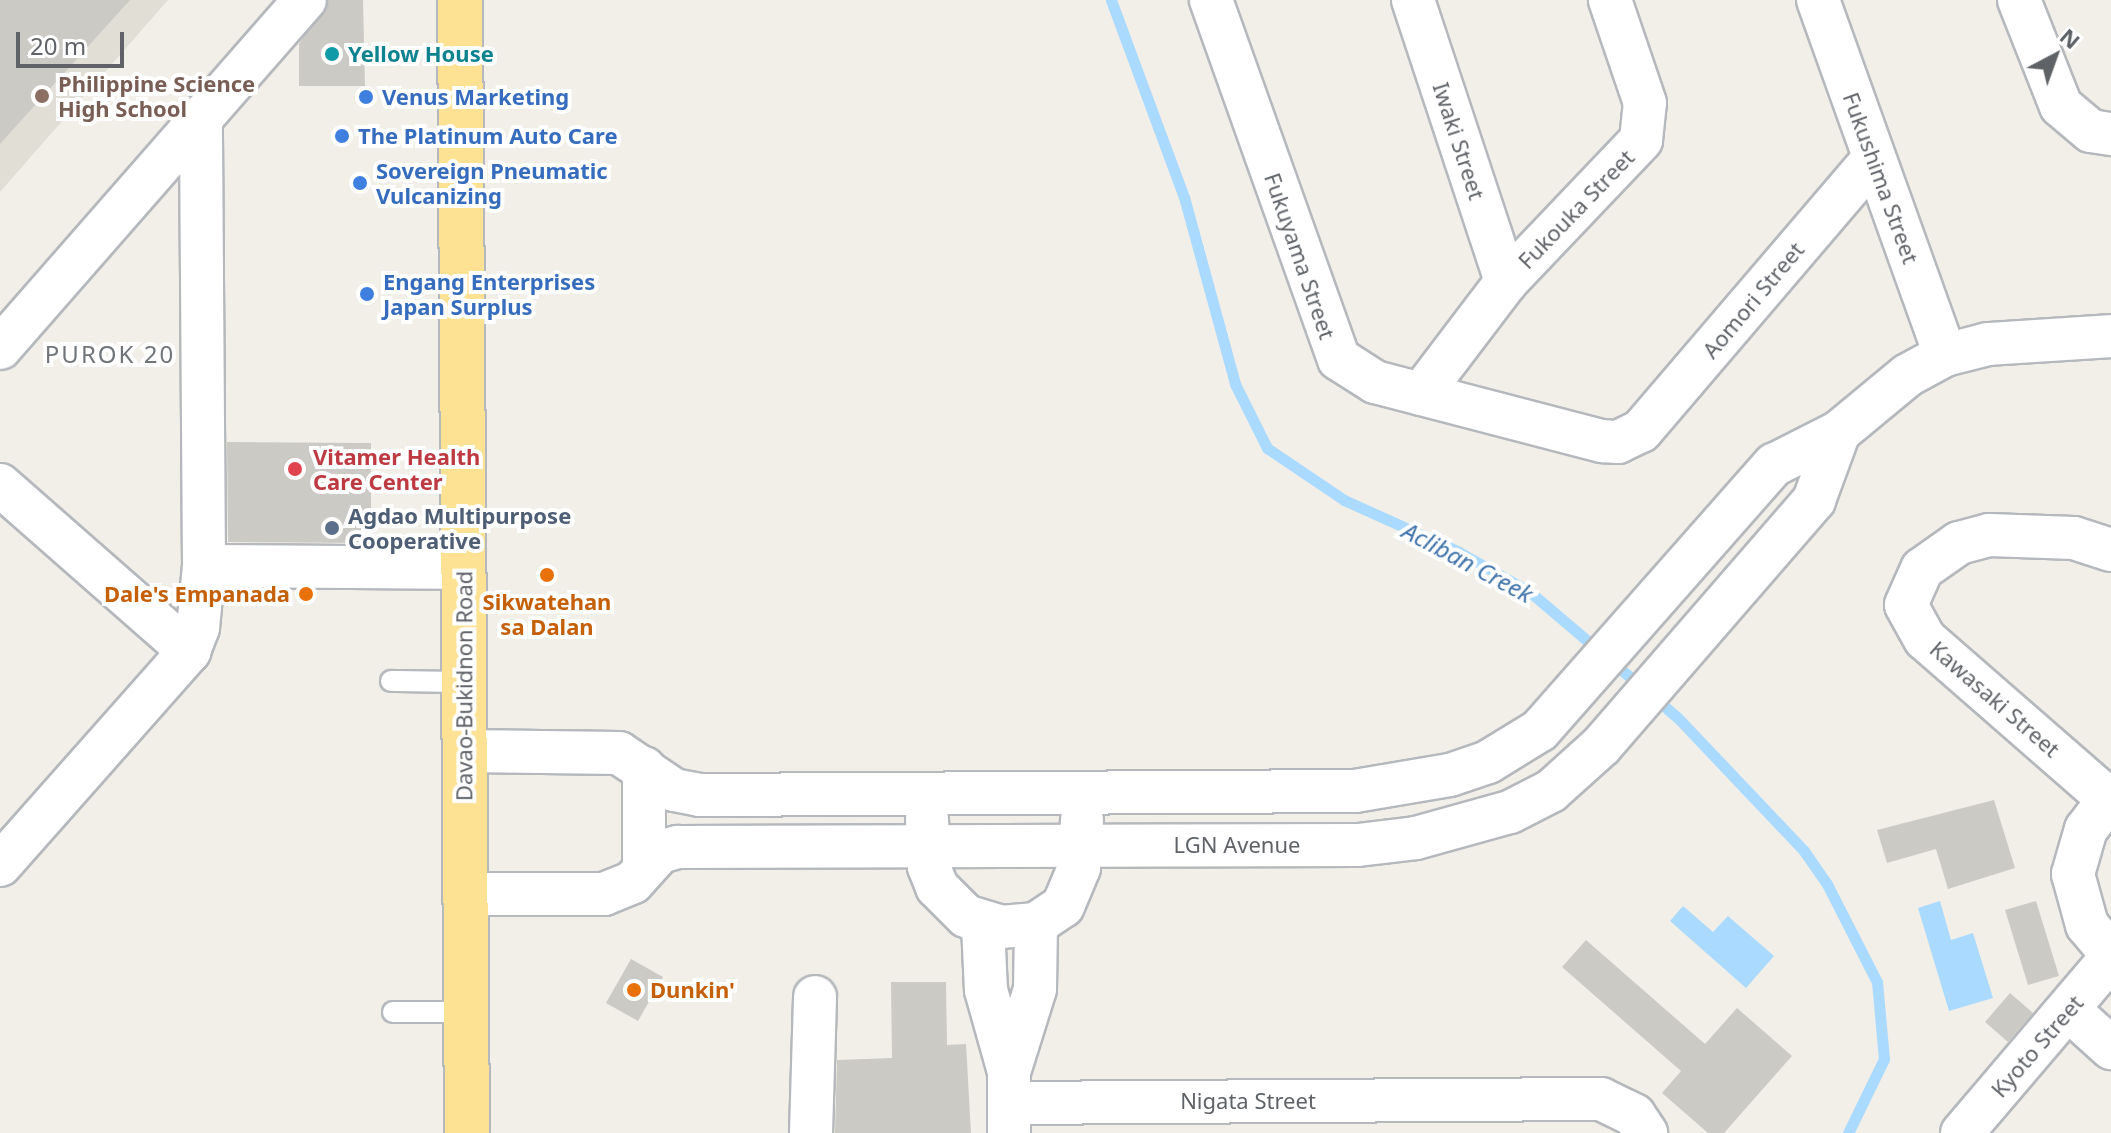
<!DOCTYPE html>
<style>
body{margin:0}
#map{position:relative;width:2111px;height:1133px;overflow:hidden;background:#f1efe8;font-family:"Noto Sans",sans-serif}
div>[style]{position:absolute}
.education>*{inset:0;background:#e1ded6}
.water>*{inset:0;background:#aadaff}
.stream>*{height:11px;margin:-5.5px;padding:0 5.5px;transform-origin:5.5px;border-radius:5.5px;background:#aadaff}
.building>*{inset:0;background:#cccac5}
.roads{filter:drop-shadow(2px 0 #b5b8bc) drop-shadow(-2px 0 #b5b8bc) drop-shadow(0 2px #b5b8bc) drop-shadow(0 -2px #b5b8bc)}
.lane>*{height:20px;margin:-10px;padding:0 10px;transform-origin:10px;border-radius:10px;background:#fff}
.street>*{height:42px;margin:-21px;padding:0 21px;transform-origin:21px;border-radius:21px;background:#fff}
.highway>*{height:44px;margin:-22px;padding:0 22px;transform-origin:22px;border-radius:22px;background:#fde293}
.dots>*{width:22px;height:22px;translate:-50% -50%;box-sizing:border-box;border:4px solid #fff;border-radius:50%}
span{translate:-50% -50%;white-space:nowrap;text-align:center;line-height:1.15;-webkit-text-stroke:8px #fff;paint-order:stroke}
.culture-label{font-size:22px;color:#0d838f;font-weight:700}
.left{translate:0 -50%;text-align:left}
.education-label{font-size:22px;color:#785e54;font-weight:700}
.shop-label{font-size:22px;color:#366cbe;font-weight:700}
.street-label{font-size:22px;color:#5f6368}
.health-label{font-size:22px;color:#be3a42;font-weight:700}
.service-label{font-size:22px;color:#4e5e75;font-weight:700}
.food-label{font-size:22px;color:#c56008;font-weight:700}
.right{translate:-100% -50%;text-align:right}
.neighbourhood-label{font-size:24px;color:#70757a;letter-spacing:2px}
.water-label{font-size:24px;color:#4174aa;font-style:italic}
.north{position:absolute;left:2015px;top:16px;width:80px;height:80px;-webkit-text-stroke:6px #fff;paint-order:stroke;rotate:41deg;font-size:22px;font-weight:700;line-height:32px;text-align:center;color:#5f6368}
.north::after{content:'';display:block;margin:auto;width:28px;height:36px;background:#5f6368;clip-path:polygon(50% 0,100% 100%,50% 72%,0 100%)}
.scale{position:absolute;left:16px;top:32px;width:108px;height:36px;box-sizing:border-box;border:4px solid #5f6368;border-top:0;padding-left:10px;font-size:24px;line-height:28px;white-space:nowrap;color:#5f6368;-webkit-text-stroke:6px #fff;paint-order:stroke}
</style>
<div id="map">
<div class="education">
<i style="clip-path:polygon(0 0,168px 0,0 192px)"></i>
</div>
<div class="water">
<i style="clip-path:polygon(1940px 901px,1951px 940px,1973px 933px,1993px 998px,1949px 1011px,1918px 908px)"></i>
<i style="clip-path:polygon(1683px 906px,1713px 932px,1728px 916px,1774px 956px,1746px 988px,1670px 921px)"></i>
</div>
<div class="stream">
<i style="left:1111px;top:0;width:210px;rotate:69.7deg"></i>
<i style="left:1184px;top:197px;width:194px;rotate:74.7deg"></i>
<i style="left:1235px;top:384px;width:72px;rotate:63.4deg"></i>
<i style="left:1267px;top:448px;width:93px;rotate:34deg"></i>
<i style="left:1344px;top:500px;width:126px;rotate:24.3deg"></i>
<i style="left:1459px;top:552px;width:81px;rotate:29.4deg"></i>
<i style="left:1530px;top:592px;width:194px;rotate:40.4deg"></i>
<i style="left:1678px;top:718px;width:183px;rotate:46.5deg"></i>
<i style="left:1804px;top:851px;width:40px;rotate:55.1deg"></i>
<i style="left:1827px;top:884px;width:110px;rotate:63deg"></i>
<i style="left:1877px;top:982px;width:77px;rotate:84.8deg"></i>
<i style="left:1884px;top:1059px;width:82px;rotate:115.9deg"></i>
</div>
<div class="building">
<i style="clip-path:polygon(0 0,130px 0,0 144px)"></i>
<i style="clip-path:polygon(328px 0,363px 0,365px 86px,299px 86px,299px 44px)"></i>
<i style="clip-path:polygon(227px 442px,371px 443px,371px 543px,228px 542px)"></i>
<i style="clip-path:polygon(1994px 800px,2015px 868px,1948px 889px,1936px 849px,1887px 863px,1877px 830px)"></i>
<i style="clip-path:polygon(2036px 901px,2059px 976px,2028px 985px,2005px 910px)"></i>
<i style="clip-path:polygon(1586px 940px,1705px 1044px,1737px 1008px,1792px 1056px,1724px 1133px,1708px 1133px,1662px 1093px,1681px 1071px,1562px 967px)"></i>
<i style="clip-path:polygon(631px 959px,663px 977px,638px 1021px,606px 1003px)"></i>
<i style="clip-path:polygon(891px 982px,946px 982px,947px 1045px,966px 1044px,971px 1133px,835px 1133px,837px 1060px,892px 1058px)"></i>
<i style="clip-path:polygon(2010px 993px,2033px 1013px,2008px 1042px,1985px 1022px)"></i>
</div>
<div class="roads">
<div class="lane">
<i style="left:391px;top:681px;width:73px;rotate:0.8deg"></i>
<i style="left:393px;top:1012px;width:73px"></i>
</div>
<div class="street">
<i style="left:1211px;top:0;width:381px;rotate:70.4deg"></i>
<i style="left:1339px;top:359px;width:43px;rotate:32.6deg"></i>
<i style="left:1375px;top:382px;width:235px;rotate:14.6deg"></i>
<i style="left:1602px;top:441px;width:16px;rotate:4deg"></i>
<i style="left:1618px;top:442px;width:25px;rotate:-26deg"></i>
<i style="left:1641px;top:431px;width:359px;rotate:-49.5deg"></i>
<i style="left:1413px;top:0;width:297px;rotate:71.7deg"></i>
<i style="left:1818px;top:0;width:377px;rotate:70.3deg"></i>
<i style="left:2019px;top:0;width:114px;rotate:68.4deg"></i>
<i style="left:2061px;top:106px;width:39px;rotate:40deg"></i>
<i style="left:2091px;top:131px;width:20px;rotate:9deg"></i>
<i style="left:0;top:348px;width:463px;rotate:-48.8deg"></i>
<i style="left:1421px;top:394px;width:141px;rotate:-52.8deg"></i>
<i style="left:1506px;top:282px;width:196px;rotate:-46.4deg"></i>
<i style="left:1641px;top:140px;width:37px;rotate:-84deg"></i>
<i style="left:1645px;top:103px;width:109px;rotate:-108.8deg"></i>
<i style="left:0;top:485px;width:252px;rotate:41.3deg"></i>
<i style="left:2111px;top:550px;width:39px;rotate:-162deg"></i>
<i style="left:2074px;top:538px;width:85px;rotate:-178deg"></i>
<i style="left:1989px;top:535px;width:31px;rotate:165deg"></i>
<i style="left:1959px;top:543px;width:45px;rotate:144.9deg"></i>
<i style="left:1922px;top:569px;width:39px;rotate:114deg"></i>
<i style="left:1906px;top:605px;width:39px;rotate:61deg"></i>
<i style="left:1925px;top:639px;width:247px;rotate:41.1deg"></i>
<i style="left:204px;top:566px;width:260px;rotate:0.4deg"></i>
<i style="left:465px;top:751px;width:154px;rotate:0.7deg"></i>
<i style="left:619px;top:753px;width:66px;rotate:33.9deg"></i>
<i style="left:674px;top:790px;width:26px;rotate:11deg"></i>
<i style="left:700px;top:795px;width:655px;rotate:-0.35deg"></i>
<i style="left:1355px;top:791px;width:96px;rotate:-9.6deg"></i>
<i style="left:1450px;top:775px;width:40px;rotate:-18.9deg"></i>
<i style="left:1488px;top:762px;width:61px;rotate:-31.6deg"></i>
<i style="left:1540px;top:730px;width:354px;rotate:-48.6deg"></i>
<i style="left:1774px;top:465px;width:73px;rotate:-26.9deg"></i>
<i style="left:1839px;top:432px;width:89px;rotate:-39.6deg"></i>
<i style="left:1908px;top:375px;width:42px;rotate:-28.4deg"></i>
<i style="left:1945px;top:355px;width:44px;rotate:-14.3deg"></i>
<i style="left:1988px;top:344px;width:123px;rotate:-3.7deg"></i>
<i style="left:644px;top:768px;width:99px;rotate:90deg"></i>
<i style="left:2109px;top:799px;width:38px;rotate:127deg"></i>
<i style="left:2086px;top:829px;width:47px;rotate:106.1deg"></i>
<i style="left:2073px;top:874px;width:53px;rotate:74.6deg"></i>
<i style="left:2087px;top:925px;width:38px;rotate:50deg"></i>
<i style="left:927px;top:819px;width:48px;rotate:87.6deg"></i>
<i style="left:929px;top:867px;width:22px;rotate:68deg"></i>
<i style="left:937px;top:887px;width:41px;rotate:45deg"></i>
<i style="left:966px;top:916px;width:37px;rotate:17deg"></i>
<i style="left:1001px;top:927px;width:35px;rotate:-5deg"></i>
<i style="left:1036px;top:924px;width:32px;rotate:-34deg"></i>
<i style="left:1063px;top:906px;width:41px;rotate:-67.2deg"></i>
<i style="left:1079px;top:868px;width:48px;rotate:-86.4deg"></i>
<i style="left:0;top:865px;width:286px;rotate:-48.5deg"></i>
<i style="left:189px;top:651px;width:25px;rotate:-69deg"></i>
<i style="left:198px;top:628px;width:62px;rotate:-84.5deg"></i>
<i style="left:204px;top:566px;width:448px;rotate:-90.4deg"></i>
<i style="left:466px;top:894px;width:138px"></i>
<i style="left:604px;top:894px;width:31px;rotate:-22deg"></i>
<i style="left:633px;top:882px;width:40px;rotate:-48deg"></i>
<i style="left:660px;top:852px;width:19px;rotate:-16deg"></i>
<i style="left:678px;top:847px;width:680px;rotate:-0.17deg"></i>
<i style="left:1358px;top:845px;width:58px;rotate:-6.9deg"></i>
<i style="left:1416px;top:838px;width:98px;rotate:-15.5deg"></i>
<i style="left:1510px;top:812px;width:46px;rotate:-27.1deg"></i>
<i style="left:1551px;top:791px;width:69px;rotate:-42deg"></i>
<i style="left:1602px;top:745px;width:324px;rotate:-49.1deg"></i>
<i style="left:1814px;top:500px;width:72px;rotate:-69.8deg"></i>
<i style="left:983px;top:925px;width:65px;rotate:87.4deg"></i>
<i style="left:986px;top:990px;width:85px;rotate:74.3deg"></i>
<i style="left:1009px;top:1072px;width:61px;rotate:90deg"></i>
<i style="left:2069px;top:1010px;width:57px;rotate:42.1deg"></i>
<i style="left:1009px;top:1072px;width:87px;rotate:-72.6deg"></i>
<i style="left:1035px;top:989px;width:65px;rotate:-89.1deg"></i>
<i style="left:1009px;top:1103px;width:592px;rotate:-0.39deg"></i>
<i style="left:1601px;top:1099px;width:37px;rotate:26deg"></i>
<i style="left:1634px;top:1115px;width:22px;rotate:56deg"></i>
<i style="left:811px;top:1133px;width:136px;rotate:-88.3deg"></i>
<i style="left:1962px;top:1133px;width:230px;rotate:-49.6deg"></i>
</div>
<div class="highway">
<i style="left:460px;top:0;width:1133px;rotate:89.65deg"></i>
</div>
</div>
<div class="dots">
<i style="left:332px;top:54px;background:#0f9aa8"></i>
<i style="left:42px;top:96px;background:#8d6e63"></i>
<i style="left:366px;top:97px;background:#3f7fe0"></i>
<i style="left:342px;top:136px;background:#3f7fe0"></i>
<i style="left:360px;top:183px;background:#3f7fe0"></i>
<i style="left:367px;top:294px;background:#3f7fe0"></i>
<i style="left:295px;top:469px;background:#e0444e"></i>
<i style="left:332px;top:528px;background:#5c6f8a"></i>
<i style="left:547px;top:575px;background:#e8710a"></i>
<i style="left:306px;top:594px;background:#e8710a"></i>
<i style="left:634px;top:990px;background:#e8710a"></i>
</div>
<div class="culture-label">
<span class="left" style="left:348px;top:54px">Yellow House</span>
</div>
<div class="education-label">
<span class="left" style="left:58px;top:96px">Philippine Science<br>High School</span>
</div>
<div class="shop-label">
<span class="left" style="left:382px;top:97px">Venus Marketing</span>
<span class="left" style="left:358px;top:136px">The Platinum Auto Care</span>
<span class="left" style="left:376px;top:183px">Sovereign Pneumatic<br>Vulcanizing</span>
<span class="left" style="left:383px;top:294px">Engang Enterprises<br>Japan Surplus</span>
</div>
<div class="street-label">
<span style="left:1459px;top:141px;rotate:72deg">Iwaki Street</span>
<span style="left:1881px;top:178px;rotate:70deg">Fukushima Street</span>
<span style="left:1576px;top:209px;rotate:-46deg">Fukouka Street</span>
<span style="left:1300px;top:256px;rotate:71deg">Fukuyama Street</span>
<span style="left:1753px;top:300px;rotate:-50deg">Aomori Street</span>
<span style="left:464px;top:686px;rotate:-90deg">Davao-Bukidnon Road</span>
<span style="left:1995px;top:699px;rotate:41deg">Kawasaki Street</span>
<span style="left:1237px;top:845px">LGN Avenue</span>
<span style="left:2037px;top:1046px;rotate:-49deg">Kyoto Street</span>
<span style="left:1248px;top:1101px">Nigata Street</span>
</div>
<div class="health-label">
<span class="left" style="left:313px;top:469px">Vitamer Health<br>Care Center</span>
</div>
<div class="service-label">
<span class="left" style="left:348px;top:528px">Agdao Multipurpose<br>Cooperative</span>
</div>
<div class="food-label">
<span class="right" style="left:290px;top:594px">Dale's Empanada</span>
<span style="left:547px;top:614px">Sikwatehan<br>sa Dalan</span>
<span class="left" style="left:650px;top:990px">Dunkin'</span>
</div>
<div class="neighbourhood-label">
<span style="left:110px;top:354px">PUROK 20</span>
</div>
<div class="water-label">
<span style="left:1468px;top:562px;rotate:28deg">Acliban Creek</span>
</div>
<div class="north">N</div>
<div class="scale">20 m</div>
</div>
